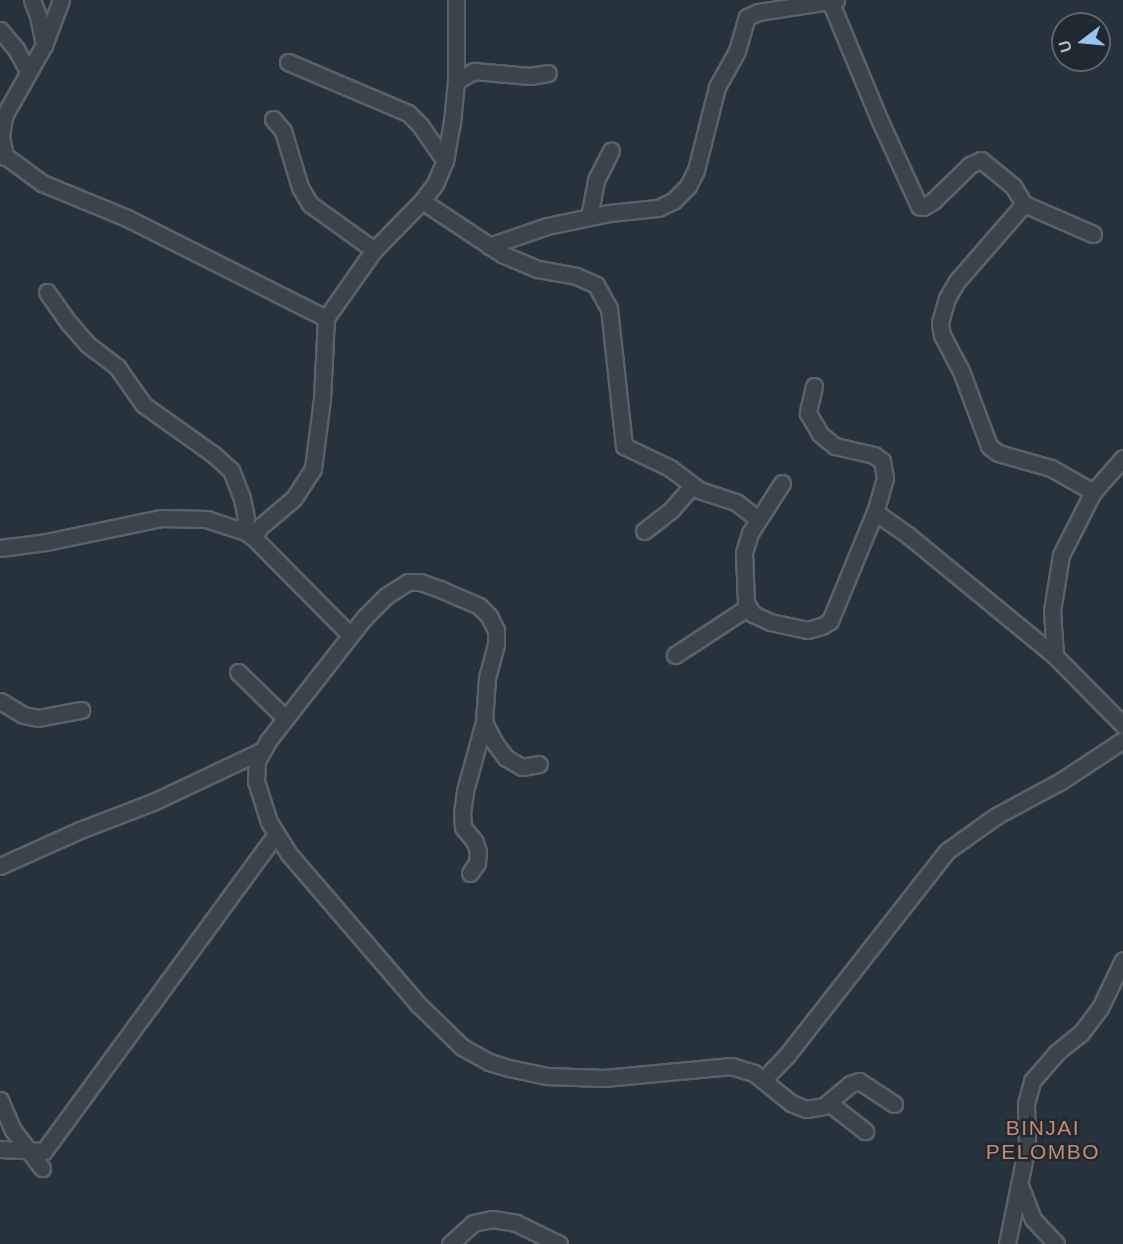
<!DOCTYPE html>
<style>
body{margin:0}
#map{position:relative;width:1123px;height:1244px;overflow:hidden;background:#27333c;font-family:Arial,sans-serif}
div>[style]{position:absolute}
.roads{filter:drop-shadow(2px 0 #59626a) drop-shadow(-2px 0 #59626a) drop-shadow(0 2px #59626a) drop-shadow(0 -2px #59626a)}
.minor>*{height:15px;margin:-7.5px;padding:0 7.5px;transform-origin:7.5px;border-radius:7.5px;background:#3b444c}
span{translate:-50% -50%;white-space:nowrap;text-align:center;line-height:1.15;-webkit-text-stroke:5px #202931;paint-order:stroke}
.quarter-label{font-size:21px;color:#c98970;letter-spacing:1.5px}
.north{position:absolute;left:1051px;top:12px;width:60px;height:60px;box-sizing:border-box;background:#202931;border:2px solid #5c656d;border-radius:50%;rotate:254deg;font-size:16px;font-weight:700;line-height:24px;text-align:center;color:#b7bfc7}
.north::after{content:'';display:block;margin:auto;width:21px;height:27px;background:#96c4ec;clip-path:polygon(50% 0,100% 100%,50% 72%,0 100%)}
</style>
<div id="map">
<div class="roads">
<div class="minor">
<i style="left:32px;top:0;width:17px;rotate:69deg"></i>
<i style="left:38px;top:16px;width:30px;rotate:78deg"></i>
<i style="left:830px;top:1px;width:130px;rotate:67.4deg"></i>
<i style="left:880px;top:121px;width:94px;rotate:65.4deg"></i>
<i style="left:919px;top:206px;width:4px;rotate:14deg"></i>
<i style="left:923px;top:207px;width:12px;rotate:-31deg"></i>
<i style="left:933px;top:201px;width:52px;rotate:-44.2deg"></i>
<i style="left:970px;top:165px;width:12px;rotate:-24deg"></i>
<i style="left:981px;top:160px;width:41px;rotate:39.1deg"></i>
<i style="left:1013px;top:186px;width:21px;rotate:59deg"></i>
<i style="left:0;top:30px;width:25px;rotate:50deg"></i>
<i style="left:16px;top:49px;width:26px;rotate:61deg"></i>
<i style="left:288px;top:62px;width:130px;rotate:23deg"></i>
<i style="left:408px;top:113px;width:17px;rotate:45deg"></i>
<i style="left:420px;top:125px;width:44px;rotate:55.2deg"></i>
<i style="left:456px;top:81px;width:21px;rotate:-29deg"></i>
<i style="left:474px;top:71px;width:56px;rotate:5.1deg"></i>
<i style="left:530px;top:76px;width:18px;rotate:-9deg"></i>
<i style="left:273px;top:119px;width:16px;rotate:50deg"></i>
<i style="left:283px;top:131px;width:59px;rotate:73.1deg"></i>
<i style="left:300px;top:187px;width:20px;rotate:60deg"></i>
<i style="left:310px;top:204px;width:79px;rotate:35.7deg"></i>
<i style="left:0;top:152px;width:52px;rotate:36.4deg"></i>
<i style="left:42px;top:183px;width:92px;rotate:22.4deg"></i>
<i style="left:127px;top:218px;width:223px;rotate:26.7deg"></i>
<i style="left:5px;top:157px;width:21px;rotate:-101deg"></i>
<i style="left:1px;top:136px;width:20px;rotate:-81deg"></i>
<i style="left:4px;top:116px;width:81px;rotate:-60.6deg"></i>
<i style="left:44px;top:45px;width:48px;rotate:-69.3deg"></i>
<i style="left:422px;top:201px;width:21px;rotate:-53deg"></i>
<i style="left:435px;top:184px;width:25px;rotate:-67deg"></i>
<i style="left:445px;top:161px;width:39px;rotate:-80deg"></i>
<i style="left:452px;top:123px;width:42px;rotate:-84.6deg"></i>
<i style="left:456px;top:81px;width:81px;rotate:-90deg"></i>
<i style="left:589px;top:217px;width:38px;rotate:-79deg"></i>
<i style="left:596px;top:180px;width:33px;rotate:-63deg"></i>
<i style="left:1093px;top:234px;width:75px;rotate:-156.5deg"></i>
<i style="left:1024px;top:204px;width:102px;rotate:131deg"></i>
<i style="left:957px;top:281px;width:20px;rotate:120deg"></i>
<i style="left:947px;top:298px;width:26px;rotate:106deg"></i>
<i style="left:940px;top:323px;width:12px;rotate:81deg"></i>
<i style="left:942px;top:335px;width:41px;rotate:62.2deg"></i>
<i style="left:961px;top:371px;width:80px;rotate:69.5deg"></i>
<i style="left:989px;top:446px;width:11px;rotate:38deg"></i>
<i style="left:998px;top:453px;width:55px;rotate:15.8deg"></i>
<i style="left:1051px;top:468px;width:48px;rotate:29.7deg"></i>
<i style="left:489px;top:246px;width:61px;rotate:-19deg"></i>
<i style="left:547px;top:226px;width:63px;rotate:-11.8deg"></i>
<i style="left:609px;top:213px;width:49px;rotate:-5.8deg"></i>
<i style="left:658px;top:208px;width:17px;rotate:-25deg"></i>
<i style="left:673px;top:201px;width:21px;rotate:-45deg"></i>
<i style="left:688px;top:186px;width:18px;rotate:-63deg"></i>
<i style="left:696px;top:170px;width:86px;rotate:-75.8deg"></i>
<i style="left:717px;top:87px;width:41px;rotate:-60.9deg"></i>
<i style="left:737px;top:51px;width:35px;rotate:-74deg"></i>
<i style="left:747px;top:17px;width:12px;rotate:-24deg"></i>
<i style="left:758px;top:12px;width:79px;rotate:-8.7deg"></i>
<i style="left:47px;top:292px;width:38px;rotate:55deg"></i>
<i style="left:69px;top:323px;width:28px;rotate:49deg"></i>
<i style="left:87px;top:344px;width:38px;rotate:37deg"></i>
<i style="left:117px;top:367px;width:47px;rotate:54.6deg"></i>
<i style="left:144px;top:405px;width:85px;rotate:35.4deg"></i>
<i style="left:213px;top:454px;width:24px;rotate:42deg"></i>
<i style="left:231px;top:470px;width:30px;rotate:69deg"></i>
<i style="left:242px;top:498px;width:20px;rotate:79deg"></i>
<i style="left:246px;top:518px;width:13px;rotate:99deg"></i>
<i style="left:814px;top:386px;width:28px;rotate:103deg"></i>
<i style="left:808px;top:413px;width:24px;rotate:60deg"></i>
<i style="left:820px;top:434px;width:19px;rotate:39deg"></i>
<i style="left:835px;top:446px;width:40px;rotate:13deg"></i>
<i style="left:874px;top:455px;width:10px;rotate:37deg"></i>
<i style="left:882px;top:461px;width:17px;rotate:80deg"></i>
<i style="left:885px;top:478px;width:35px;rotate:106deg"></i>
<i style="left:875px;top:512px;width:42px;rotate:35.2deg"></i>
<i style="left:909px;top:536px;width:189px;rotate:39.4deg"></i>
<i style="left:1055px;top:656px;width:97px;rotate:45.4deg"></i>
<i style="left:782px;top:483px;width:59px;rotate:122.6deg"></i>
<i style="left:750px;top:533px;width:21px;rotate:107deg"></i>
<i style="left:744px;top:553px;width:50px;rotate:87.7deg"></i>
<i style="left:746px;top:603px;width:13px;rotate:58deg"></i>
<i style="left:753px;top:614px;width:19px;rotate:25deg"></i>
<i style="left:770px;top:622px;width:38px;rotate:12deg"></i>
<i style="left:807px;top:630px;width:16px;rotate:-15deg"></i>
<i style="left:822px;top:626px;width:9px;rotate:-32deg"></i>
<i style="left:830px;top:621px;width:118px;rotate:-67.6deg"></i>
<i style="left:644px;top:531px;width:34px;rotate:-38deg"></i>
<i style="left:671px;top:510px;width:32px;rotate:-49deg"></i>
<i style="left:253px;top:537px;width:14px;rotate:-54deg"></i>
<i style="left:261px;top:526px;width:43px;rotate:-40.3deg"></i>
<i style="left:294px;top:498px;width:35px;rotate:-57deg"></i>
<i style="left:313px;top:469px;width:71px;rotate:-82.7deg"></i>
<i style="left:322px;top:399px;width:81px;rotate:-87.2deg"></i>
<i style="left:326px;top:318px;width:83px;rotate:-54.8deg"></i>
<i style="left:374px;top:250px;width:69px;rotate:-45.6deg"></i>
<i style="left:422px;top:201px;width:96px;rotate:33.5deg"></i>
<i style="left:502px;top:254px;width:39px;rotate:23deg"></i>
<i style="left:538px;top:269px;width:39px;rotate:10deg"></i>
<i style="left:576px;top:276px;width:22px;rotate:24deg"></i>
<i style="left:596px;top:285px;width:26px;rotate:61deg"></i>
<i style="left:609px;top:308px;width:139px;rotate:83.8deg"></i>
<i style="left:624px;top:446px;width:51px;rotate:25.6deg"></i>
<i style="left:670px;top:468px;width:36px;rotate:37deg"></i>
<i style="left:699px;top:490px;width:39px;rotate:18deg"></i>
<i style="left:736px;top:502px;width:28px;rotate:38deg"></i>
<i style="left:0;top:548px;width:46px;rotate:-7.4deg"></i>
<i style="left:46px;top:542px;width:117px;rotate:-11.8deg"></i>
<i style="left:161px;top:518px;width:45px;rotate:1.3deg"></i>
<i style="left:206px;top:519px;width:40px;rotate:18deg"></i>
<i style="left:244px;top:531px;width:11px;rotate:34deg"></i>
<i style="left:253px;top:537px;width:138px;rotate:45.3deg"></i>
<i style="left:675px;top:655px;width:87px;rotate:-33.3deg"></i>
<i style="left:1055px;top:656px;width:45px;rotate:-93.8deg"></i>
<i style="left:1052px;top:611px;width:57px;rotate:-80.9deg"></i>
<i style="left:1061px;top:555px;width:71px;rotate:-63.1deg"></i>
<i style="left:1093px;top:492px;width:45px;rotate:-48.6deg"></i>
<i style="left:238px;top:672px;width:66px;rotate:44.4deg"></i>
<i style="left:0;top:701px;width:27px;rotate:31deg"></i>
<i style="left:23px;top:715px;width:15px;rotate:11deg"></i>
<i style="left:38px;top:718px;width:44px;rotate:-10.5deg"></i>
<i style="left:484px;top:722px;width:22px;rotate:63deg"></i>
<i style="left:494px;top:742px;width:20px;rotate:53deg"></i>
<i style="left:506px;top:758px;width:18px;rotate:29deg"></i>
<i style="left:522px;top:767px;width:17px;rotate:-10deg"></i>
<i style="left:0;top:866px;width:88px;rotate:-24.2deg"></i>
<i style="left:80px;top:830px;width:78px;rotate:-21deg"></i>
<i style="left:153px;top:802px;width:119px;rotate:-25.3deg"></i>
<i style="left:470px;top:873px;width:12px;rotate:-55deg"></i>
<i style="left:477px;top:863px;width:11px;rotate:-85deg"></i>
<i style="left:478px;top:852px;width:10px;rotate:-107deg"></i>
<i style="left:475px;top:842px;width:19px;rotate:-129deg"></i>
<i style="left:463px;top:827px;width:14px;rotate:-94deg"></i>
<i style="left:462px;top:813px;width:22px;rotate:-82deg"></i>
<i style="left:465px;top:791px;width:72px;rotate:-74.6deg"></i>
<i style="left:484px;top:722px;width:44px;rotate:-86.1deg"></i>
<i style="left:487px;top:678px;width:34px;rotate:-75deg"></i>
<i style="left:496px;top:645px;width:15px;rotate:-90deg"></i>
<i style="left:496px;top:630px;width:16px;rotate:-117deg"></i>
<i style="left:489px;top:616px;width:14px;rotate:-135deg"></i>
<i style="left:479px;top:606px;width:43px;rotate:-156.4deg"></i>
<i style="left:440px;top:589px;width:21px;rotate:-161deg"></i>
<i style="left:420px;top:582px;width:12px;rotate:180deg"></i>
<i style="left:408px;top:582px;width:26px;rotate:148deg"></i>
<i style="left:386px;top:596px;width:31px;rotate:135deg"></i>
<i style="left:364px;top:618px;width:156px;rotate:128deg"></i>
<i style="left:268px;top:741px;width:23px;rotate:119deg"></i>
<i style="left:257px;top:761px;width:20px;rotate:93deg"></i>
<i style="left:256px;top:781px;width:43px;rotate:72.4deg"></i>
<i style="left:269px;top:822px;width:38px;rotate:58deg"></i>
<i style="left:289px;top:854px;width:199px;rotate:49.3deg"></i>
<i style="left:419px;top:1005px;width:60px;rotate:44.3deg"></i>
<i style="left:462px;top:1047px;width:31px;rotate:29deg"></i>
<i style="left:489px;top:1062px;width:21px;rotate:17deg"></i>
<i style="left:509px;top:1068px;width:38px;rotate:12deg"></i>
<i style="left:546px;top:1076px;width:58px;rotate:2deg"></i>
<i style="left:604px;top:1078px;width:128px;rotate:-5.4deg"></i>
<i style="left:731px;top:1066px;width:24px;rotate:17deg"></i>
<i style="left:754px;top:1073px;width:48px;rotate:39deg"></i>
<i style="left:791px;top:1103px;width:16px;rotate:22deg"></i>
<i style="left:806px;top:1109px;width:18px;rotate:-9deg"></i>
<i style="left:824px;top:1106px;width:34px;rotate:-40deg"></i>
<i style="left:850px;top:1084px;width:9px;rotate:-18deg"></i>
<i style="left:859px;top:1081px;width:42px;rotate:33.3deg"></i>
<i style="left:764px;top:1079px;width:33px;rotate:-46deg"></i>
<i style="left:787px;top:1055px;width:259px;rotate:-51.9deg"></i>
<i style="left:947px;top:851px;width:60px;rotate:-35.5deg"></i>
<i style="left:996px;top:816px;width:74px;rotate:-28.3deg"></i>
<i style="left:1061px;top:781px;width:74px;rotate:-33.5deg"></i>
<i style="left:0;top:1100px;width:33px;rotate:67deg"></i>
<i style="left:13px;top:1130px;width:48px;rotate:52.7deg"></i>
<i style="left:829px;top:1103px;width:46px;rotate:37.9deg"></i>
<i style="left:0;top:1149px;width:44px;rotate:2.6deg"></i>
<i style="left:44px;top:1151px;width:393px;rotate:-53.8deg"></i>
<i style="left:1021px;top:1188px;width:33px;rotate:69deg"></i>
<i style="left:1033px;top:1219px;width:34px;rotate:47deg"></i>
<i style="left:450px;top:1244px;width:31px;rotate:-42deg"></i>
<i style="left:473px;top:1223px;width:19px;rotate:-12deg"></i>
<i style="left:492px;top:1219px;width:24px;rotate:9deg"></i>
<i style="left:516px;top:1223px;width:48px;rotate:26deg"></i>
<i style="left:1007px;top:1244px;width:100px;rotate:-78.5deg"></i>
<i style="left:1027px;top:1146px;width:42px;rotate:-91.4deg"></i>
<i style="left:1026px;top:1104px;width:24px;rotate:-75deg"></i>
<i style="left:1032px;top:1081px;width:37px;rotate:-49deg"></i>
<i style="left:1056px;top:1053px;width:32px;rotate:-39deg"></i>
<i style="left:1081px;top:1033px;width:31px;rotate:-53deg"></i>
<i style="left:1100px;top:1008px;width:53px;rotate:-64.4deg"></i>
</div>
</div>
<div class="quarter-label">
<span style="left:1043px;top:1140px">BINJAI<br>PELOMBO</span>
</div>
<div class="north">U</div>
</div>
